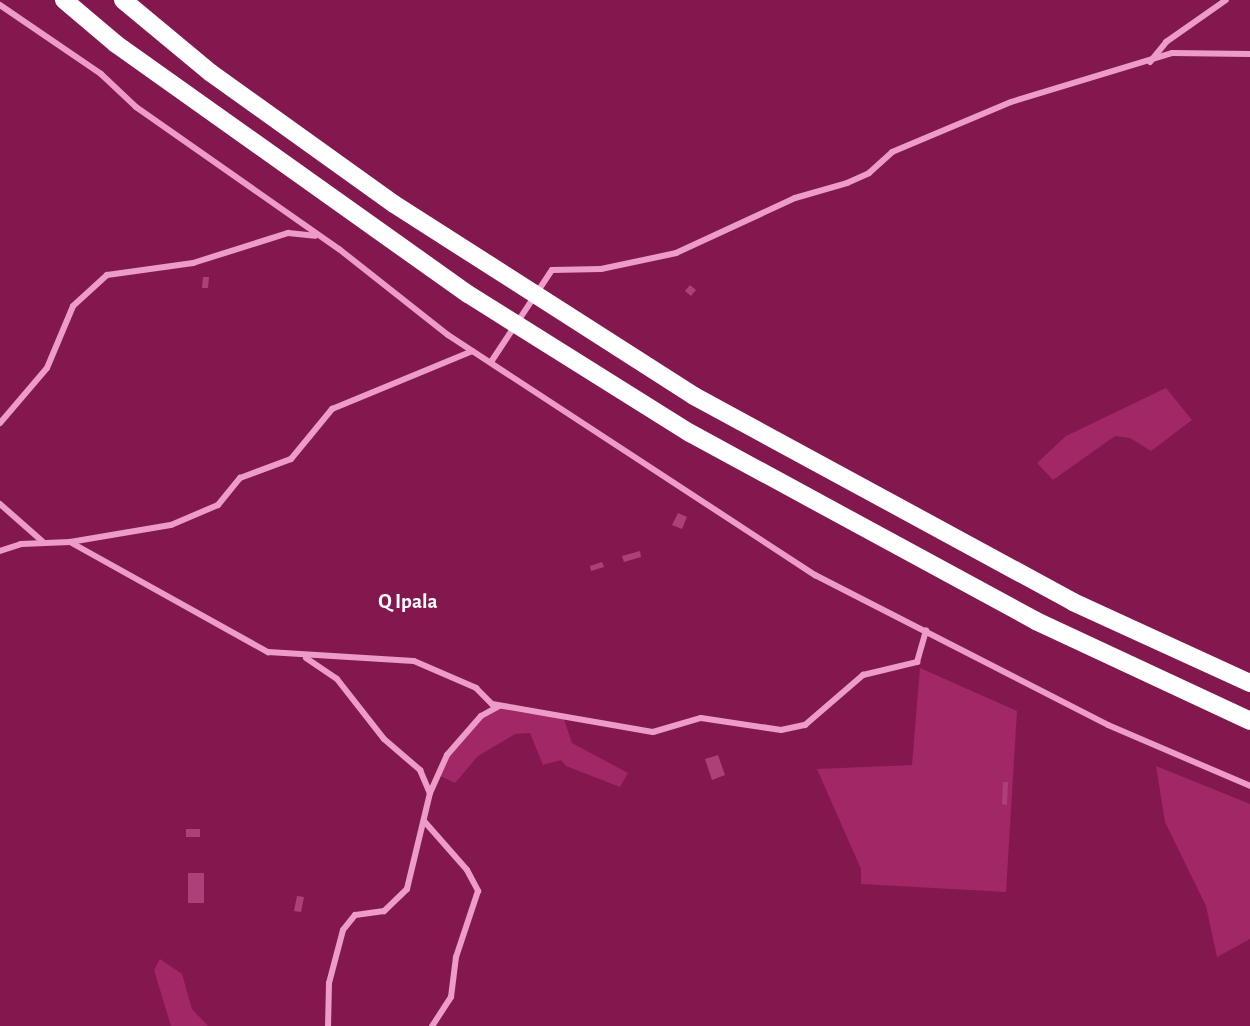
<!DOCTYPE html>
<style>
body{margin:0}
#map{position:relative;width:1250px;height:1026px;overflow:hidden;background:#83184f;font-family:"Alegreya Sans",sans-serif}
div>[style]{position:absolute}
.green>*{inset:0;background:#a12767}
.building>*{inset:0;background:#ad4079}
.street>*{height:6px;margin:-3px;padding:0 3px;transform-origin:3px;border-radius:3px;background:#ec9cc6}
.highway>*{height:18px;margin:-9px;padding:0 9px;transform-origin:9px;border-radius:9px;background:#fff}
span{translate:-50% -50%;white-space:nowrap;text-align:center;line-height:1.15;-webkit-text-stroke:6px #83184f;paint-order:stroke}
.quarter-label{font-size:21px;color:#fff;font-weight:700}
</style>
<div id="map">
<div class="green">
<i style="clip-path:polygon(1166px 388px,1192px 420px,1151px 451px,1130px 438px,1115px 436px,1053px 480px,1037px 463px,1066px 436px)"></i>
<i style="clip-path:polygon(920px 668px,1017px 711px,1006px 892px,861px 884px,861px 869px,817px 769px,912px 765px)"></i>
<i style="clip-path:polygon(513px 704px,564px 719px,572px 743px,628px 773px,620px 787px,566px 766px,561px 760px,543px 765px,530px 733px,515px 734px,478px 756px,455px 783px,436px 774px,481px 716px)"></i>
<i style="clip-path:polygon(1156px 766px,1250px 804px,1250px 939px,1217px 957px,1206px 906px,1165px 822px)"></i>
<i style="clip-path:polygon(160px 959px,182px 974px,192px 1009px,208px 1026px,171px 1026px,154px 970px)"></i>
</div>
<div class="building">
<i style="clip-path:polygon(203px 277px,209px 277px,208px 288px,202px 288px)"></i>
<i style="clip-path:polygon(690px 285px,696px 290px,691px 296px,685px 291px)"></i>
<i style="clip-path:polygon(678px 513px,687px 517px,682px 529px,672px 525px)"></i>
<i style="clip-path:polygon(640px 551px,641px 557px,624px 562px,622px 556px)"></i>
<i style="clip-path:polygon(602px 562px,604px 567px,591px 571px,590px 566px)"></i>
<i style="clip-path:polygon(718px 755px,725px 775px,712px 780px,705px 759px)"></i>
<i style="clip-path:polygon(1003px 782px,1008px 782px,1007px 805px,1002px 804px)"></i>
<i style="clip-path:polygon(186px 829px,200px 829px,200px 837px,186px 837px)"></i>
<i style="clip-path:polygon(188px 873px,204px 873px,204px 903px,188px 903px)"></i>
<i style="clip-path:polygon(297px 896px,304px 897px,301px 912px,294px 911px)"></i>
</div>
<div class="street">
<i style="left:0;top:5px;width:122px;rotate:34.3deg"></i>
<i style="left:101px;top:74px;width:48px;rotate:43.3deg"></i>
<i style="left:136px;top:107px;width:248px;rotate:35deg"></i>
<i style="left:339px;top:249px;width:139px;rotate:38.3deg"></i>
<i style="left:448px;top:335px;width:439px;rotate:33.2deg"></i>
<i style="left:815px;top:575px;width:329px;rotate:27.1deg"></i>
<i style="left:1108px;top:725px;width:155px;rotate:23.2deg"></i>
<i style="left:1150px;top:62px;width:26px;rotate:-51deg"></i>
<i style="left:1166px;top:42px;width:73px;rotate:-35deg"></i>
<i style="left:491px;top:362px;width:110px;rotate:-56.5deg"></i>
<i style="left:552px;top:270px;width:49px;rotate:-1.2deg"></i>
<i style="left:601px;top:269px;width:77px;rotate:-12deg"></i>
<i style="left:676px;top:253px;width:131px;rotate:-24.8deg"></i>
<i style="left:795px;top:198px;width:54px;rotate:-16.1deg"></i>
<i style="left:847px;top:183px;width:24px;rotate:-24deg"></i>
<i style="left:869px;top:173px;width:31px;rotate:-42deg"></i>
<i style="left:892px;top:152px;width:129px;rotate:-22.8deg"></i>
<i style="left:1011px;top:102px;width:168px;rotate:-16.9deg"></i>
<i style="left:1172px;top:53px;width:78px;rotate:0.7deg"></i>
<i style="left:0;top:423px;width:72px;rotate:-49.5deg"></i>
<i style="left:47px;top:368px;width:67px;rotate:-67.2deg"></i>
<i style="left:73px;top:306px;width:46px;rotate:-42.4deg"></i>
<i style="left:107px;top:275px;width:87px;rotate:-7.9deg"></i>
<i style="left:193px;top:263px;width:100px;rotate:-17.5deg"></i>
<i style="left:288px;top:233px;width:27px;rotate:6deg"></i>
<i style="left:0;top:504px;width:56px;rotate:41.4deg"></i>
<i style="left:70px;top:542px;width:102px;rotate:-9.6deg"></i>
<i style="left:171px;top:525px;width:51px;rotate:-23.1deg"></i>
<i style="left:218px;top:505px;width:35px;rotate:-51deg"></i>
<i style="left:240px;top:478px;width:54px;rotate:-20.4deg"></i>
<i style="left:291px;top:459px;width:65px;rotate:-50.6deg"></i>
<i style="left:332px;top:409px;width:152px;rotate:-22.4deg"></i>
<i style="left:0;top:551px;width:22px;rotate:-18deg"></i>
<i style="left:21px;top:544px;width:49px;rotate:-2.3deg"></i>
<i style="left:70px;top:542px;width:227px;rotate:29.1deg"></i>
<i style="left:268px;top:652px;width:146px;rotate:3.5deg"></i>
<i style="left:414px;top:661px;width:68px;rotate:23.5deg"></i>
<i style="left:476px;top:688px;width:23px;rotate:45deg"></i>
<i style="left:492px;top:704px;width:163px;rotate:9.9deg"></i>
<i style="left:653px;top:732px;width:50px;rotate:-16.3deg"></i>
<i style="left:701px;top:718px;width:81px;rotate:8.5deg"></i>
<i style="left:781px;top:730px;width:25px;rotate:-12deg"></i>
<i style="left:805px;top:725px;width:77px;rotate:-40.8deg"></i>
<i style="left:863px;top:675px;width:56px;rotate:-13.5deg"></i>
<i style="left:917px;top:662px;width:33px;rotate:-74deg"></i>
<i style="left:306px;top:658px;width:37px;rotate:34deg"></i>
<i style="left:337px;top:679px;width:76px;rotate:51.9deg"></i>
<i style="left:384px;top:739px;width:48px;rotate:40.7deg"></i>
<i style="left:420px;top:770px;width:25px;rotate:67deg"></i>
<i style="left:430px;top:793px;width:99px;rotate:103.5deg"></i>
<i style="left:407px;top:889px;width:32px;rotate:136deg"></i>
<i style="left:384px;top:911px;width:29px;rotate:172deg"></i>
<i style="left:355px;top:915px;width:19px;rotate:129deg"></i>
<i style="left:343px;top:930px;width:55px;rotate:104.8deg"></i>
<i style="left:329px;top:983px;width:43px;rotate:91.3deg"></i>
<i style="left:430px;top:793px;width:42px;rotate:-65.9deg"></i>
<i style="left:447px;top:755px;width:52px;rotate:-48.9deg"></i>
<i style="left:481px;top:716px;width:21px;rotate:-29deg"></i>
<i style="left:424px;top:821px;width:65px;rotate:48.7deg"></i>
<i style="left:467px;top:870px;width:24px;rotate:62deg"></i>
<i style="left:478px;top:891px;width:70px;rotate:108.4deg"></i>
<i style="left:456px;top:957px;width:40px;rotate:97.1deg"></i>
<i style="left:451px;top:997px;width:35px;rotate:123deg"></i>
</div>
<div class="highway">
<i style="left:64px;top:0;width:68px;rotate:40.2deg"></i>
<i style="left:116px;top:44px;width:432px;rotate:35.4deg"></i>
<i style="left:468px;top:294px;width:262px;rotate:32.1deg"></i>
<i style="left:690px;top:433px;width:394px;rotate:28.5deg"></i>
<i style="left:1036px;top:621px;width:236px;rotate:25deg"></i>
<i style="left:123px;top:0;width:114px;rotate:39.7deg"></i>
<i style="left:211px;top:73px;width:225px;rotate:35.6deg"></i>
<i style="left:394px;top:204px;width:356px;rotate:32.6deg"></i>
<i style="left:694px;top:396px;width:431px;rotate:28.5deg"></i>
<i style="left:1073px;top:602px;width:195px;rotate:24.6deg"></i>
</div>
<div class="quarter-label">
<span style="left:408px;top:602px">Q Ipala</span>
</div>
</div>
